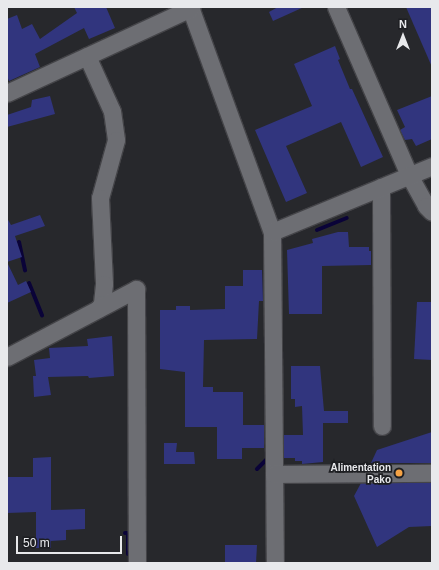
<!DOCTYPE html>
<style>
body{margin:0}
#map{position:relative;width:439px;height:570px;overflow:hidden;background:#27282c;font-family:Arial,sans-serif}
div>[style]{position:absolute}
.stream>*{height:4px;margin:-2px;padding:0 2px;transform-origin:2px;border-radius:2px;background:#0a0338}
.building>*{inset:0;background:#31357e}
.roads{filter:drop-shadow(1px 0 #444448) drop-shadow(-1px 0 #444448) drop-shadow(0 1px #444448) drop-shadow(0 -1px #444448)}
.minor>*{height:17px;margin:-8.5px;padding:0 8.5px;transform-origin:8.5px;border-radius:8.5px;background:#6d6e73}
.dots>*{width:11px;height:11px;translate:-50% -50%;box-sizing:border-box;border:2px solid #1d1e22;border-radius:50%}
span{translate:-50% -50%;white-space:nowrap;text-align:center;line-height:1.15;-webkit-text-stroke:3.5px #1d1e22;paint-order:stroke}
.poi-label{font-size:10px;color:#e8e9ec;font-weight:700}
.right{translate:-100% -50%;text-align:right}
.frame{position:absolute;inset:0;border:8px solid #e8e9ec;pointer-events:none}
.north{position:absolute;left:383px;top:16px;width:40px;height:40px;-webkit-text-stroke:3px #1d1e22;paint-order:stroke;rotate:0deg;font-size:11px;font-weight:700;line-height:16px;text-align:center;color:#e8e9ec}
.north::after{content:'';display:block;margin:auto;width:14px;height:18px;background:#e8e9ec;clip-path:polygon(50% 0,100% 100%,50% 72%,0 100%)}
.scale{position:absolute;left:16px;top:536px;width:106px;height:18px;box-sizing:border-box;border:2px solid #e8e9ec;border-top:0;padding-left:5px;font-size:12px;line-height:14px;white-space:nowrap;color:#e8e9ec;-webkit-text-stroke:3px #1d1e22;paint-order:stroke}
</style>
<div id="map">
<div class="stream">
<i style="left:317px;top:230px;width:32px;rotate:-22deg"></i>
<i style="left:19px;top:242px;width:29px;rotate:78deg"></i>
<i style="left:29px;top:283px;width:35px;rotate:68deg"></i>
<i style="left:257px;top:469px;width:16px;rotate:-45deg"></i>
<i style="left:125px;top:533px;width:3px"></i>
<i style="left:128px;top:533px;width:21px;rotate:90deg"></i>
</div>
<div class="building">
<i style="clip-path:polygon(74px 7px,106px 7px,115px 28px,89px 39px,84px 28px,35px 54px,40px 67px,9px 81px,7px 76px,7px 19px,17px 15px,22px 29px,32px 24px,40px 39px,77px 13px)"></i>
<i style="clip-path:polygon(278px 7px,304px 7px,273px 21px,269px 12px)"></i>
<i style="clip-path:polygon(406px 7px,432px 7px,432px 67px,409px 14px)"></i>
<i style="clip-path:polygon(335px 46px,340px 59px,338px 60px,350px 89px,352px 89px,383px 157px,361px 167px,341px 122px,286px 146px,307px 193px,286px 202px,255px 130px,312px 106px,294px 64px)"></i>
<i style="clip-path:polygon(50px 96px,55px 114px,7px 127px,7px 115px,31px 107px,32px 100px)"></i>
<i style="clip-path:polygon(432px 96px,432px 139px,416px 146px,412px 139px,405px 140px,400px 130px,405px 127px,397px 110px)"></i>
<i style="clip-path:polygon(40px 215px,45px 226px,15px 236px,22px 257px,7px 262px,18px 285px,26px 281px,31px 292px,7px 303px,7px 218px,11px 225px)"></i>
<i style="clip-path:polygon(338px 232px,348px 232px,349px 247px,369px 247px,369px 251px,371px 251px,371px 265px,322px 266px,322px 314px,289px 314px,287px 250px,313px 243px,312px 239px)"></i>
<i style="clip-path:polygon(243px 270px,262px 270px,263px 301px,259px 301px,257px 339px,204px 340px,203px 387px,213px 387px,213px 392px,243px 392px,243px 425px,264px 425px,264px 448px,242px 448px,242px 459px,217px 459px,217px 427px,185px 427px,185px 372px,160px 369px,160px 310px,176px 310px,176px 306px,190px 306px,190px 310px,225px 309px,225px 286px,243px 286px)"></i>
<i style="clip-path:polygon(417px 302px,432px 302px,432px 360px,414px 359px)"></i>
<i style="clip-path:polygon(112px 336px,114px 376px,89px 378px,88px 376px,48px 377px,51px 395px,34px 397px,33px 376px,36px 376px,34px 360px,50px 358px,49px 348px,88px 346px,87px 339px)"></i>
<i style="clip-path:polygon(291px 366px,320px 366px,324px 411px,348px 411px,348px 423px,323px 423px,323px 462px,302px 464px,302px 461px,295px 461px,295px 458px,284px 458px,284px 435px,303px 435px,302px 406px,295px 407px,295px 399px,291px 399px)"></i>
<i style="clip-path:polygon(432px 432px,432px 463px,371px 463px,377px 450px)"></i>
<i style="clip-path:polygon(164px 443px,177px 443px,176px 452px,194px 452px,195px 464px,164px 464px)"></i>
<i style="clip-path:polygon(51px 457px,51px 510px,85px 509px,85px 529px,66px 530px,66px 540px,51px 541px,51px 548px,36px 548px,36px 512px,7px 513px,7px 477px,33px 477px,33px 458px)"></i>
<i style="clip-path:polygon(361px 483px,432px 483px,432px 526px,409px 527px,377px 547px,354px 496px)"></i>
<i style="clip-path:polygon(225px 545px,257px 545px,256px 563px,225px 563px)"></i>
</div>
<div class="roads">
<div class="minor">
<i style="left:190px;top:7px;width:239px;rotate:70deg"></i>
<i style="left:272px;top:232px;width:331px;rotate:89.5deg"></i>
<i style="left:336px;top:7px;width:183px;rotate:66.5deg"></i>
<i style="left:409px;top:175px;width:35px;rotate:61deg"></i>
<i style="left:426px;top:206px;width:8px;rotate:45deg"></i>
<i style="left:87px;top:56px;width:60px;rotate:65.6deg"></i>
<i style="left:112px;top:111px;width:29px;rotate:82deg"></i>
<i style="left:116px;top:140px;width:60px;rotate:105.4deg"></i>
<i style="left:100px;top:198px;width:86px;rotate:87.3deg"></i>
<i style="left:104px;top:284px;width:20px;rotate:96deg"></i>
<i style="left:102px;top:304px;width:6px;rotate:129deg"></i>
<i style="left:7px;top:93px;width:203px;rotate:-24.8deg"></i>
<i style="left:381px;top:187px;width:239px;rotate:89.8deg"></i>
<i style="left:272px;top:232px;width:173px;rotate:-22.4deg"></i>
<i style="left:7px;top:357px;width:146px;rotate:-27.8deg"></i>
<i style="left:136px;top:289px;width:274px;rotate:89.8deg"></i>
<i style="left:274px;top:474px;width:158px;rotate:-0.4deg"></i>
</div>
</div>
<div class="dots">
<i style="left:399px;top:473px;background:#f5a345"></i>
</div>
<div class="poi-label">
<span class="right" style="left:391px;top:473px">Alimentation<br>Pako</span>
</div>
<div class="frame"></div>
<div class="north">N</div>
<div class="scale">50 m</div>
</div>
